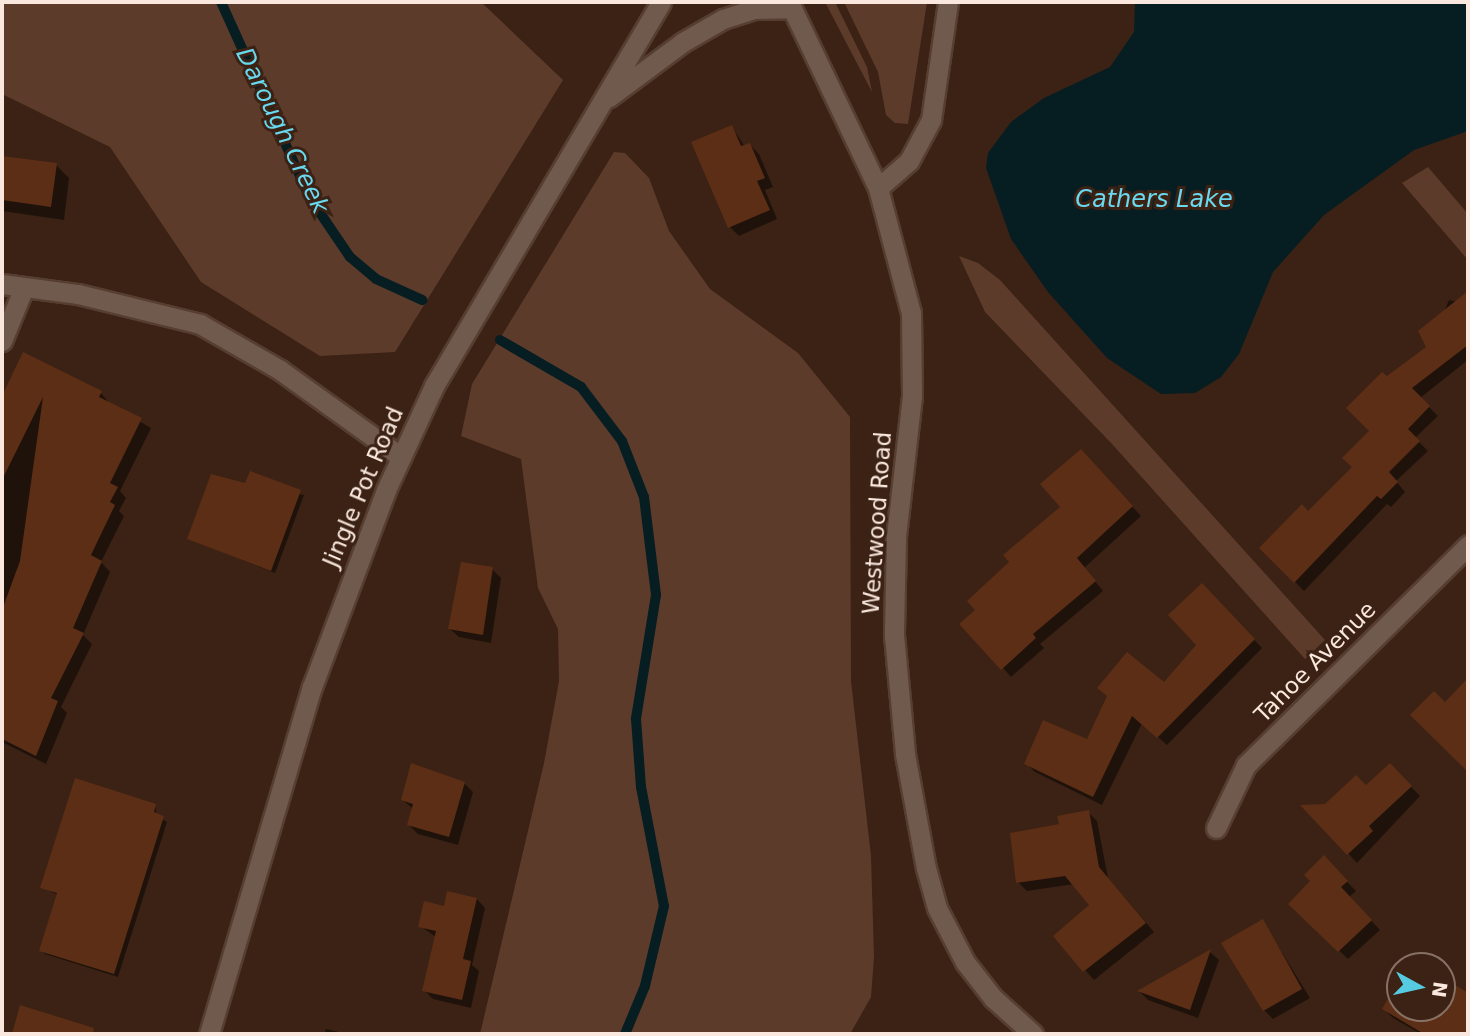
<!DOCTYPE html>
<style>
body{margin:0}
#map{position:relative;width:1470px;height:1036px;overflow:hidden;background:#3b2214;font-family:"DejaVu Sans",sans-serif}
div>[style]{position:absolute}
.green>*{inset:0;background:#5d3b2a}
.water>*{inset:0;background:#061d22}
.shadow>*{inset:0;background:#0007}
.stream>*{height:10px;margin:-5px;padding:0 5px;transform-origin:5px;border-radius:5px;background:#061d22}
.building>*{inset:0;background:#5c2e15}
.roads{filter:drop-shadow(2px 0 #563e30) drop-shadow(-2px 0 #563e30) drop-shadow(0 2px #563e30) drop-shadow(0 -2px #563e30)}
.minor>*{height:19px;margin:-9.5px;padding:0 9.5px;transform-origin:9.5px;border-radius:9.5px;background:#705a4e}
.tertiary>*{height:19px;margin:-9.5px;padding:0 9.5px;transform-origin:9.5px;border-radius:9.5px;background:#705a4e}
span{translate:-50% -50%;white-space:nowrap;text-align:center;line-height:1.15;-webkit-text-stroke:6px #3b2214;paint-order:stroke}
.street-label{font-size:23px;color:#fae8df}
.water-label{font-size:24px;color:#69d9ef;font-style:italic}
.frame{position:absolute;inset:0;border:4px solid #fae8df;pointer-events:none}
.north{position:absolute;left:1386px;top:952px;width:70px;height:70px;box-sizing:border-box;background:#3b2214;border:2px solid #877165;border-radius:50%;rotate:98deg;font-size:19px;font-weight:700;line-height:28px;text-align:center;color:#fae8df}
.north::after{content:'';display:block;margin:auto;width:24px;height:32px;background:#55cae0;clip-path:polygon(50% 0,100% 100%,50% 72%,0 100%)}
</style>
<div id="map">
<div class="green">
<i style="clip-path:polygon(2px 2px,481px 2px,563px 80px,395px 352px,320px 356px,201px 282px,110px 147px,2px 94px)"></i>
<i style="clip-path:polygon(825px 2px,835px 2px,867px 67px,872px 92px)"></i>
<i style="clip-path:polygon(844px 2px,927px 2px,908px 124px,895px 123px,886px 115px,878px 72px)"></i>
<i style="clip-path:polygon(614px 152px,625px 153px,649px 178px,669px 231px,710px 289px,798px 353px,850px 417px,851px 681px,871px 856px,874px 957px,871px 997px,850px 1034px,480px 1034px,544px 763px,559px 681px,558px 629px,538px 588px,521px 459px,461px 436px,472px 384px)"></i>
<i style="clip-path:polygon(1428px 167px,1468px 214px,1468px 260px,1402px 183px)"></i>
<i style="clip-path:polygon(959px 256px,978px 263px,1000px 280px,1325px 640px,1305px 659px,1112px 444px,985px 312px)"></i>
</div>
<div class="water">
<i style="clip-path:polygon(1135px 2px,1468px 2px,1468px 131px,1414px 150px,1324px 215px,1273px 272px,1239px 354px,1221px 377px,1195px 393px,1161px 394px,1107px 358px,1048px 292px,1011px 239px,986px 168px,988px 153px,1011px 122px,1044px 98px,1110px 67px,1134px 32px)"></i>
</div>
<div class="shadow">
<i style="clip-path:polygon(732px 127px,745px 147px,750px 145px,759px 154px,773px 187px,765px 190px,777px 219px,739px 236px,730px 227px)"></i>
<i style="clip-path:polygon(2px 158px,56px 165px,69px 178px,64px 220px,2px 211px)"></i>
<i style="clip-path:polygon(1467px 295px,1468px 360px,1420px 398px,1438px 416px,1415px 438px,1428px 451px,1396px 481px,1405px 492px,1391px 507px,1387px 504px,1304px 591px,1261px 548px,1308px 513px,1354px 467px,1372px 431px,1387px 378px,1429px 347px,1449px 300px,1458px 302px)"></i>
<i style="clip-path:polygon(24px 354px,101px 393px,110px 404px,151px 428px,120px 491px,126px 498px,119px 511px,124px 516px,101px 562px,110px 572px,83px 635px,92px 644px,61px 707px,67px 713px,46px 764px,2px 742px,2px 400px)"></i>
<i style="clip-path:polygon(1089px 460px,1141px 516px,1084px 568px,1103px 591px,1040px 644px,1044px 648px,1011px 677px,1003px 668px,978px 610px,1012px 562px,1063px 507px)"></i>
<i style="clip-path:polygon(246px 485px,304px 495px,275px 573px,189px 539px)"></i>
<i style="clip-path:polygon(492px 569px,501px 578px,491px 643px,459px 637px,450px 629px)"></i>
<i style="clip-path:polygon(1202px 585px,1262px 648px,1167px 745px,1142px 723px,1102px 805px,1035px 772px,1026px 763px,1087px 742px,1164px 684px,1198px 645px)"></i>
<i style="clip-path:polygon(1390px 765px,1420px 796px,1357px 863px,1304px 806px,1326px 805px,1366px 788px)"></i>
<i style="clip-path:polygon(464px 783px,473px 792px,458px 845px,418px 834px,409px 825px,413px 809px,403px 800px)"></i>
<i style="clip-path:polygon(155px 806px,157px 816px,167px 822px,118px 977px,45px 954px,41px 950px,58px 895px,42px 887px)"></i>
<i style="clip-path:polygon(1088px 812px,1097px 821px,1108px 878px,1154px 932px,1094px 980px,1055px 936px,1092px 905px,1074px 884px,1027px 891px,1018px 882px,1060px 825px)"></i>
<i style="clip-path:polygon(1324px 858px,1356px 891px,1349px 897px,1380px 930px,1348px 959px,1290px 904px,1313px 882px)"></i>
<i style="clip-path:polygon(477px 899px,485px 908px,472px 965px,479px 971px,471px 1008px,433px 999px,424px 990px,436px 937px,420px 926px,445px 908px)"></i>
<i style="clip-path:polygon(1263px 922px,1310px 998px,1273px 1019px,1264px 1010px)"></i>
<i style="clip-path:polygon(1210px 952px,1219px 960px,1198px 1018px,1148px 1000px,1140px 992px)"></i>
<i style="clip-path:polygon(1400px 985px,1400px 1008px,1442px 1008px,1442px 994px,1468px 1010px,1468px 1034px,1421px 1034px,1393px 1018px,1384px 1009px)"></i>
<i style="clip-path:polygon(326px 1029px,347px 1034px,324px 1034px)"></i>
</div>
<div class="stream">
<i style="left:221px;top:2px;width:215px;rotate:65.6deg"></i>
<i style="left:310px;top:198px;width:71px;rotate:55.9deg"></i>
<i style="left:350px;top:257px;width:34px;rotate:40deg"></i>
<i style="left:376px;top:279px;width:51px;rotate:24.5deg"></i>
<i style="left:500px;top:340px;width:94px;rotate:30.1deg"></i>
<i style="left:581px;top:387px;width:68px;rotate:52.8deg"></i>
<i style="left:622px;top:441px;width:60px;rotate:68.6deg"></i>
<i style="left:644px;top:497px;width:99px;rotate:83deg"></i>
<i style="left:656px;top:595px;width:126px;rotate:99.2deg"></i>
<i style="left:636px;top:719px;width:68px;rotate:85.8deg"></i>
<i style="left:641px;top:787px;width:121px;rotate:79.1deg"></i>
<i style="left:664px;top:906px;width:82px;rotate:103.4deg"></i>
<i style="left:645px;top:986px;width:52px;rotate:112.6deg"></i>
</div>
<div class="building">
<i style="clip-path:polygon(732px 125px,741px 146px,750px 143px,765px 178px,757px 181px,770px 210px,728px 228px,691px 142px)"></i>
<i style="clip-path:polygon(2px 156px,57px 163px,51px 207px,2px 200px)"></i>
<i style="clip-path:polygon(1468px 291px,1468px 345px,1412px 388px,1430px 406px,1408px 429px,1420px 441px,1389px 472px,1398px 482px,1381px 499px,1377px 496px,1294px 583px,1259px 548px,1302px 504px,1308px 511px,1352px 467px,1342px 458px,1369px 431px,1346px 408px,1382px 372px,1387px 376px,1426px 347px,1418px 331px)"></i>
<i style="clip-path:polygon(23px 352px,102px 391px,99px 397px,142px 418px,110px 483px,118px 487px,110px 502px,115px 505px,91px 555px,102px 561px,73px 628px,84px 633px,51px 698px,58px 701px,36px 756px,2px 739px,2px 610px,20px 561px,43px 397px,2px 480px,2px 396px)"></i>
<i style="clip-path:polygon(1081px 449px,1133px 506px,1077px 558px,1096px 581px,1033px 634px,1036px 638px,1001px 670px,959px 624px,975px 610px,967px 601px,1009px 562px,1003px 555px,1060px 507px,1040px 484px)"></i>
<i style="clip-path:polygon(250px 471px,301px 490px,271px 571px,187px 539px,211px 474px,245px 483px)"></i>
<i style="clip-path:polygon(461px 562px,493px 567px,483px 635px,448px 629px)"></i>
<i style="clip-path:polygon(1202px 583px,1255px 639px,1157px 738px,1132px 716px,1093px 797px,1024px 764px,1043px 720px,1087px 739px,1107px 696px,1097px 688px,1127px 652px,1164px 682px,1196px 645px,1168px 615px)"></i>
<i style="clip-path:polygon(1468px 678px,1468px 772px,1410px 715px,1434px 691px,1445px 702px)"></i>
<i style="clip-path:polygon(411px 763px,465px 782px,449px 837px,407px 825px,413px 804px,401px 800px)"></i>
<i style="clip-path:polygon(1390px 763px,1412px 786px,1369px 826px,1373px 831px,1347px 855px,1300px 805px,1325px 804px,1356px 775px,1366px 785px)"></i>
<i style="clip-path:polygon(75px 778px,156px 804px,154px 812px,164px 816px,114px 974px,39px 951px,57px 893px,40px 888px)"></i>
<i style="clip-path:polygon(1089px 810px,1099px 867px,1146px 923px,1083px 972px,1053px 936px,1089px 905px,1065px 876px,1016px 883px,1010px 833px,1059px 824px,1057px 816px)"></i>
<i style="clip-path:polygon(1324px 855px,1348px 881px,1341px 887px,1372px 920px,1338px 952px,1288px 904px,1310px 881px,1304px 875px)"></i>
<i style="clip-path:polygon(447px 891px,477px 898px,463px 959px,471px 961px,462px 1000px,422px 991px,436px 931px,418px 927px,424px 901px,444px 906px)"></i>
<i style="clip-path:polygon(1263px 919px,1302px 989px,1263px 1011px,1221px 943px)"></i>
<i style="clip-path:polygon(1211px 949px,1190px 1010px,1137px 991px)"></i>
<i style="clip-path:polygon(1442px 977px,1468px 993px,1468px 1034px,1424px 1034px,1382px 1009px,1400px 978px,1400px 1008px,1442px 1008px)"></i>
<i style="clip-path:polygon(20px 1005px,94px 1028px,93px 1034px,12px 1034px)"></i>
</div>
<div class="roads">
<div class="minor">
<i style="left:878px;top:188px;width:41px;rotate:-41.1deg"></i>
<i style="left:909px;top:161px;width:47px;rotate:-61.8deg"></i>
<i style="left:931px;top:120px;width:119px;rotate:-81.8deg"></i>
<i style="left:2px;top:284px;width:77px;rotate:7.5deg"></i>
<i style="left:78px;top:294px;width:126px;rotate:13.8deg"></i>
<i style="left:200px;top:324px;width:92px;rotate:29.9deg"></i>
<i style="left:280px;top:370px;width:149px;rotate:35.7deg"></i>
<i style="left:2px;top:341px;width:58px;rotate:-67.8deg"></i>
<i style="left:1216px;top:828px;width:70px;rotate:-64.5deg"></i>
<i style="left:1246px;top:765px;width:313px;rotate:-44.7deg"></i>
</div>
<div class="tertiary">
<i style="left:789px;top:2px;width:206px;rotate:64.4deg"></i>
<i style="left:878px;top:188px;width:129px;rotate:75.2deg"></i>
<i style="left:911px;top:313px;width:83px;rotate:89.3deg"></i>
<i style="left:912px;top:396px;width:142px;rotate:96.5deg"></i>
<i style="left:896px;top:537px;width:98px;rotate:91.2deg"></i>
<i style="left:894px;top:635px;width:120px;rotate:84.7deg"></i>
<i style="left:905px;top:754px;width:116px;rotate:79.6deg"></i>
<i style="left:926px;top:868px;width:41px;rotate:74.6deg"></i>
<i style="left:937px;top:908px;width:61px;rotate:62.6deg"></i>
<i style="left:965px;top:962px;width:46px;rotate:52.1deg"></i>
<i style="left:993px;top:998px;width:54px;rotate:42deg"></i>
<i style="left:609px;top:97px;width:92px;rotate:-36.6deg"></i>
<i style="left:683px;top:42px;width:46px;rotate:-29.9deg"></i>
<i style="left:723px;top:19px;width:32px;rotate:-18deg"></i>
<i style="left:753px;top:9px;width:39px;rotate:-1deg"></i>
<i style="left:209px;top:1034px;width:362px;rotate:-73.5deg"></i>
<i style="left:312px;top:687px;width:210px;rotate:-69.4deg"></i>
<i style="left:386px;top:490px;width:115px;rotate:-65.2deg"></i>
<i style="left:434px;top:386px;width:446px;rotate:-59.4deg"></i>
</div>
</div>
<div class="street-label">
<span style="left:363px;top:487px;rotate:-67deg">Jingle Pot Road</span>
<span style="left:877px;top:523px;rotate:-86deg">Westwood Road</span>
<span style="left:1315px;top:662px;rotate:-45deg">Tahoe Avenue</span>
</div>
<div class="water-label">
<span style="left:282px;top:131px;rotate:64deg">Darough Creek</span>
<span style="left:1154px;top:200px">Cathers Lake</span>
</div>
<div class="frame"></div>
<div class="north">N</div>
</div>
